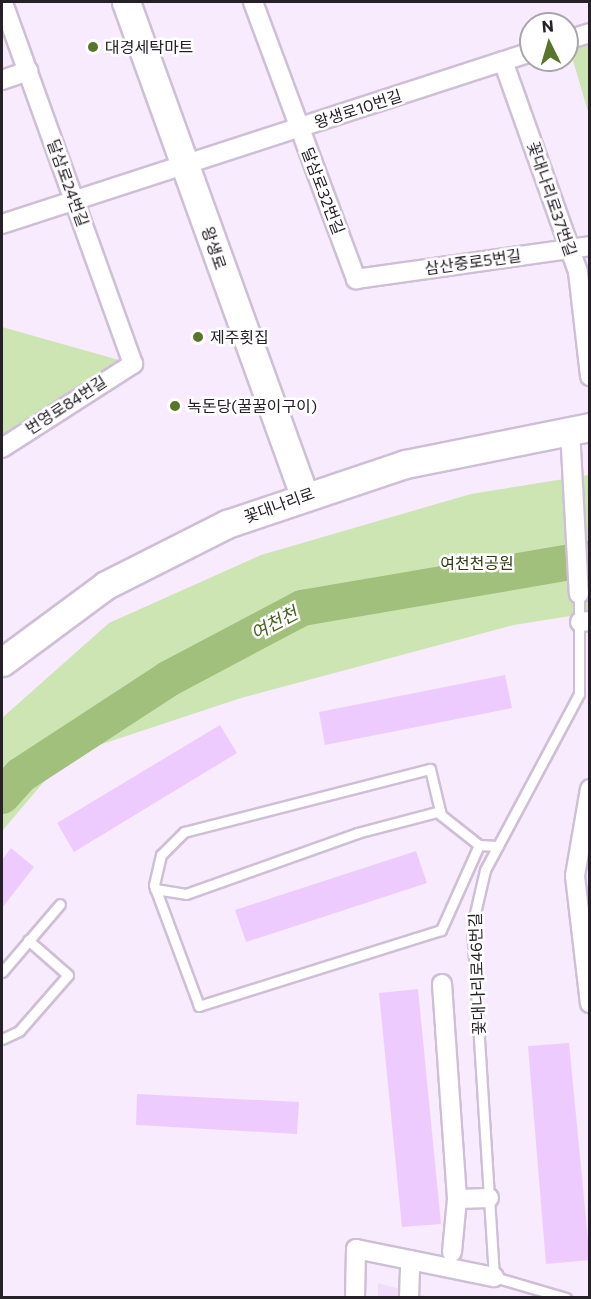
<!DOCTYPE html>
<meta charset="utf-8">
<style>
body{margin:0}
#map{position:relative;width:591px;height:1299px;overflow:hidden;background:#f8ebfe;font-family:Commissioner,"Noto Sans KR",sans-serif}
div>[style]{position:absolute}
.built>*{inset:0;background:#f1ddfb}
.green>*{inset:0;background:#cce5b2}
.river>*{height:36px;margin:-18px;padding:0 18px;transform-origin:18px;border-radius:18px;background:#a0c07c}
.building>*{inset:0;background:#eecbfe}
.roads{filter:drop-shadow(2px 0 #cfbfd6) drop-shadow(-2px 0 #cfbfd6) drop-shadow(0 2px #cfbfd6) drop-shadow(0 -2px #cfbfd6)}
.service>*{height:9px;margin:-4.5px;padding:0 4.5px;transform-origin:4.5px;border-radius:4.5px;background:#fff}
.minor>*{height:18px;margin:-9px;padding:0 9px;transform-origin:9px;border-radius:9px;background:#fff}
.secondary>*{height:27px;margin:-13.5px;padding:0 13.5px;transform-origin:13.5px;border-radius:13.5px;background:#fff}
.dots>*{width:16px;height:16px;translate:-50% -50%;box-sizing:border-box;border:3px solid #fff;border-radius:50%}
span{translate:-50% -50%;white-space:nowrap;text-align:center;line-height:1.15;-webkit-text-stroke:5px #fff;paint-order:stroke}
.poi-label{font-size:16px;color:#262029}
.left{translate:0 -50%;text-align:left}
.street-label{font-size:16px;color:#262029}
.park-label{font-size:16px;color:#2c3f0e}
.water-label{font-size:18px;color:#45621b;font-style:italic}
.frame{position:absolute;inset:0;border:3px solid #262029;pointer-events:none}
.north{position:absolute;left:519px;top:12px;width:60px;height:60px;box-sizing:border-box;background:#fff;border:2px solid #a8a6a9;border-radius:50%;rotate:355deg;font-size:16px;font-weight:700;line-height:24px;text-align:center;color:#262029}
.north::after{content:'';display:block;margin:auto;width:21px;height:27px;background:#57762c;clip-path:polygon(50% 0,100% 100%,50% 72%,0 100%)}
</style>
<div id="map">
<div class="built">
<i style="clip-path:polygon(378px 1283px,429px 1297px,378px 1298px)"></i>
</div>
<div class="green">
<i style="clip-path:polygon(589px 33px,589px 115px,567px 40px)"></i>
<i style="clip-path:polygon(2px 327px,133px 364px,2px 451px)"></i>
<i style="clip-path:polygon(589px 475px,589px 613px,514px 625px,241px 698px,66px 756px,2px 831px,2px 718px,109px 623px,261px 555px,471px 494px)"></i>
</div>
<div class="river">
<i style="left:2px;top:796px;width:28px;rotate:-48deg"></i>
<i style="left:21px;top:775px;width:176px;rotate:-33.1deg"></i>
<i style="left:168px;top:679px;width:152px;rotate:-27.9deg"></i>
<i style="left:302px;top:608px;width:292px;rotate:-9.7deg"></i>
</div>
<div class="building">
<i style="clip-path:polygon(505px 675px,512px 708px,325px 745px,319px 712px)"></i>
<i style="clip-path:polygon(220px 725px,237px 753px,74px 852px,57px 823px)"></i>
<i style="clip-path:polygon(11px 848px,34px 867px,2px 908px,2px 860px)"></i>
<i style="clip-path:polygon(416px 851px,427px 883px,246px 942px,235px 910px)"></i>
<i style="clip-path:polygon(418px 989px,441px 1224px,402px 1227px,379px 993px)"></i>
<i style="clip-path:polygon(569px 1043px,590px 1260px,546px 1264px,528px 1046px)"></i>
<i style="clip-path:polygon(137px 1094px,299px 1102px,297px 1134px,136px 1125px)"></i>
</div>
<div class="roads">
<div class="service">
<i style="left:479px;top:845px;width:93px;rotate:114.1deg"></i>
<i style="left:441px;top:930px;width:254px;rotate:162.6deg"></i>
<i style="left:199px;top:1006px;width:129px;rotate:-110.4deg"></i>
<i style="left:154px;top:885px;width:31px;rotate:-77deg"></i>
<i style="left:161px;top:855px;width:33px;rotate:-45deg"></i>
<i style="left:184px;top:832px;width:254px;rotate:-14.4deg"></i>
<i style="left:430px;top:769px;width:47px;rotate:76.6deg"></i>
<i style="left:441px;top:815px;width:48px;rotate:38.3deg"></i>
<i style="left:479px;top:845px;width:19px;rotate:3deg"></i>
<i style="left:155px;top:889px;width:31px;rotate:9deg"></i>
<i style="left:186px;top:894px;width:182px;rotate:-19.6deg"></i>
<i style="left:357px;top:833px;width:86px;rotate:-14.8deg"></i>
<i style="left:2px;top:972px;width:89px;rotate:-49.5deg"></i>
<i style="left:2px;top:1039px;width:19px;rotate:-25deg"></i>
<i style="left:19px;top:1031px;width:74px;rotate:-48.8deg"></i>
<i style="left:68px;top:975px;width:53px;rotate:-138.8deg"></i>
<i style="left:566px;top:1298px;width:75px;rotate:-163.7deg"></i>
<i style="left:494px;top:1277px;width:352px;rotate:-93.6deg"></i>
<i style="left:472px;top:926px;width:57px;rotate:-76.9deg"></i>
<i style="left:485px;top:870px;width:200px;rotate:-61.9deg"></i>
<i style="left:579px;top:694px;width:100px;rotate:-90deg"></i>
</div>
<div class="minor">
<i style="left:253px;top:2px;width:296px;rotate:69.6deg"></i>
<i style="left:356px;top:279px;width:236px;rotate:-8deg"></i>
<i style="left:567px;top:40px;width:24px;rotate:-17deg"></i>
<i style="left:503px;top:61px;width:224px;rotate:70.4deg"></i>
<i style="left:578px;top:272px;width:105px;rotate:83.4deg"></i>
<i style="left:2px;top:80px;width:28px;rotate:-19deg"></i>
<i style="left:2px;top:224px;width:556px;rotate:-18.01deg"></i>
<i style="left:570px;top:430px;width:164px;rotate:86.9deg"></i>
<i style="left:2px;top:448px;width:156px;rotate:-32.7deg"></i>
<i style="left:133px;top:364px;width:385px;rotate:-109.8deg"></i>
<i style="left:580px;top:622px;width:10px;rotate:-6deg"></i>
<i style="left:590px;top:789px;width:88px;rotate:99.8deg"></i>
<i style="left:575px;top:876px;width:128px;rotate:83.3deg"></i>
<i style="left:442px;top:984px;width:216px;rotate:86deg"></i>
<i style="left:457px;top:1199px;width:32px;rotate:-2deg"></i>
<i style="left:452px;top:1252px;width:53px;rotate:-84.6deg"></i>
<i style="left:355px;top:1298px;width:49px;rotate:-88.8deg"></i>
<i style="left:356px;top:1249px;width:141px;rotate:11.5deg"></i>
<i style="left:409px;top:1298px;width:38px;rotate:-88deg"></i>
</div>
<div class="secondary">
<i style="left:126px;top:2px;width:524px;rotate:70.15deg"></i>
<i style="left:2px;top:662px;width:129px;rotate:-36.5deg"></i>
<i style="left:106px;top:585px;width:136px;rotate:-26.8deg"></i>
<i style="left:227px;top:524px;width:188px;rotate:-18.6deg"></i>
<i style="left:405px;top:464px;width:189px;rotate:-11.3deg"></i>
</div>
</div>
<div class="dots">
<i style="left:93px;top:47px;background:#57762c"></i>
<i style="left:198px;top:337px;background:#57762c"></i>
<i style="left:175px;top:406px;background:#57762c"></i>
</div>
<div class="poi-label">
<span class="left" style="left:105px;top:47px">대경세탁마트</span>
<span class="left" style="left:210px;top:337px">제주횟집</span>
<span class="left" style="left:187px;top:406px">녹돈당(꿀꿀이구이)</span>
</div>
<div class="street-label">
<span style="left:358px;top:109px;rotate:-18deg">왕생로10번길</span>
<span style="left:68px;top:183px;rotate:70deg">달삼로24번길</span>
<span style="left:323px;top:191px;rotate:69deg">달삼로32번길</span>
<span style="left:552px;top:199px;rotate:71deg">꽃대나리로37번길</span>
<span style="left:214px;top:248px;rotate:71deg">왕생로</span>
<span style="left:473px;top:262px;rotate:-8deg">삼산중로5번길</span>
<span style="left:66px;top:405px;rotate:-33deg">번영로84번길</span>
<span style="left:279px;top:505px;rotate:-20deg">꽃대나리로</span>
<span style="left:477px;top:974px;rotate:-92deg">꽃대나리로46번길</span>
</div>
<div class="park-label">
<span style="left:477px;top:563px">여천천공원</span>
</div>
<div class="water-label">
<span style="left:274px;top:623px;rotate:-28deg">여천천</span>
</div>
<div class="frame"></div>
<div class="north">N</div>
</div>
